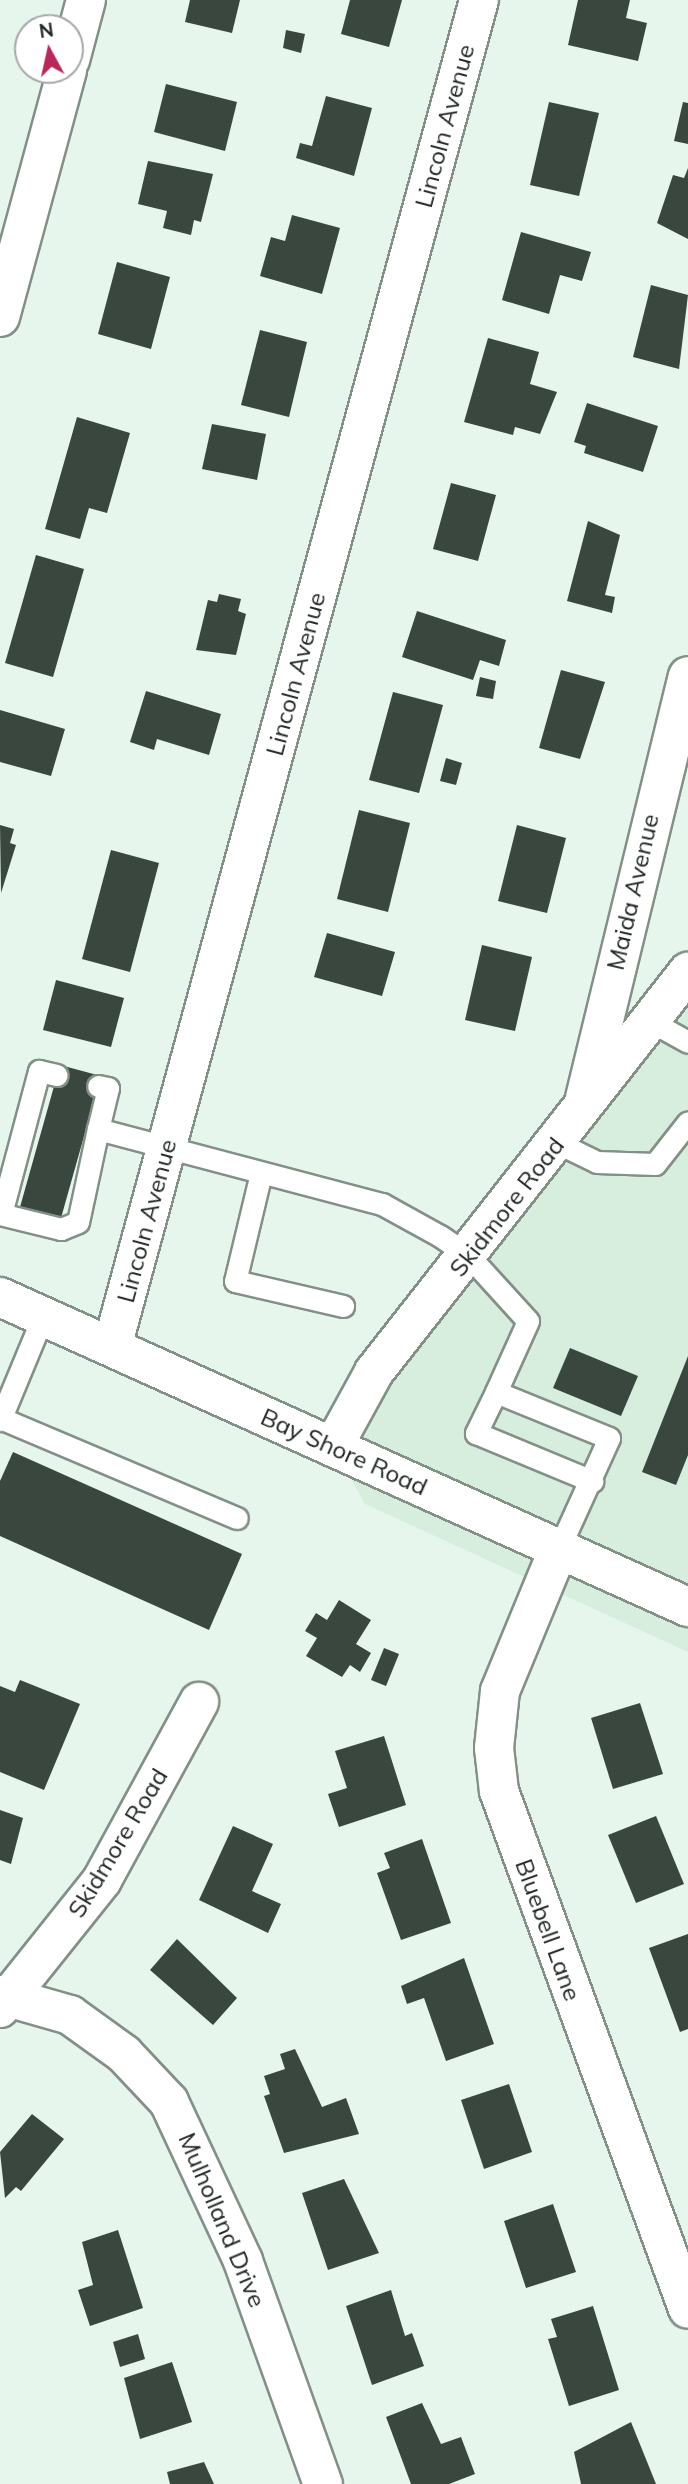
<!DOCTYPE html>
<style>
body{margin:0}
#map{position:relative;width:688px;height:2484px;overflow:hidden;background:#e7f6ec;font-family:Mulish,sans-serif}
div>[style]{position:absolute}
.built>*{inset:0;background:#d7eedf}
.building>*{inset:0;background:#3a473e}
.roads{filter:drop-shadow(2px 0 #829086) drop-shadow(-2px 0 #829086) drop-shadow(0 2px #829086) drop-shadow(0 -2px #829086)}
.lane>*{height:21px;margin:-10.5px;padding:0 10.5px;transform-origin:10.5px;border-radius:10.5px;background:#fff}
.street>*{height:38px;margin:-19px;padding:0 19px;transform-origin:19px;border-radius:19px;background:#fff}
.secondary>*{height:38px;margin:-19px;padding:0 19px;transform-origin:19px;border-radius:19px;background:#fff}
span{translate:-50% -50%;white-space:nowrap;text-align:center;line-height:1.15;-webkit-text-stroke:7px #fff;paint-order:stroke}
.street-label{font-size:24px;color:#202622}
.north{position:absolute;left:14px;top:14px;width:70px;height:70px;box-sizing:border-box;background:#fff;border:2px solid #a6a8a7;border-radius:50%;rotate:352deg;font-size:19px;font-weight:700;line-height:28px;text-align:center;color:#202622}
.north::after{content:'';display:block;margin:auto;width:24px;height:32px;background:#b82959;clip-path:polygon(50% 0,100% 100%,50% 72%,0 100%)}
</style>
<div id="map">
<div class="built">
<i style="clip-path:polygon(688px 995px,688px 1652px,365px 1504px,333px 1447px)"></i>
</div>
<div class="building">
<i style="clip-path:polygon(190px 0,240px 0,232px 33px,185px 22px)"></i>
<i style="clip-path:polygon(350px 0,402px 0,389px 47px,341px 34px)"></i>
<i style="clip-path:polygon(578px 0,630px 0,626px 18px,647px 23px,638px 61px,568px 45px)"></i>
<i style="clip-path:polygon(286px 30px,305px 34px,301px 53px,283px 48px)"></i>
<i style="clip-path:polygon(166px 84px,237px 102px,225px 151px,154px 132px)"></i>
<i style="clip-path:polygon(326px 96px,372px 108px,354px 176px,296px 158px,300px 143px,312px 146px)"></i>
<i style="clip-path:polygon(549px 102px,599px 113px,579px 196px,530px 185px)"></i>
<i style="clip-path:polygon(683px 102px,688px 103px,688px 144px,674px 141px)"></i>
<i style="clip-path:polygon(148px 161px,213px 174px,201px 222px,194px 220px,191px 235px,163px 228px,167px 211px,138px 204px)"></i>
<i style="clip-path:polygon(688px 168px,688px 239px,657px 223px,673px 175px,684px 178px)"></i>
<i style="clip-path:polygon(292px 215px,340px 228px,322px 294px,260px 276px,271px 237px,285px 241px)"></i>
<i style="clip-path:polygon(521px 232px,591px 252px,582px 281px,560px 275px,549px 314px,502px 300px)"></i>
<i style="clip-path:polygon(117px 262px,170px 277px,151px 349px,98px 334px)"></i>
<i style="clip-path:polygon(651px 285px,688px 295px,679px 369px,633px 357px)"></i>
<i style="clip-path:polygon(260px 330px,307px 342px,289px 417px,241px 405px)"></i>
<i style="clip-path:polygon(488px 338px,539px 352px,530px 384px,557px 392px,540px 434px,515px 427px,513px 435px,464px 422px)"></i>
<i style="clip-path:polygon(587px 403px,658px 426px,643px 472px,584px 453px,586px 446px,574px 442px)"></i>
<i style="clip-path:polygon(77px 417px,130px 433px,107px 513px,89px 508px,80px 539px,45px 529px)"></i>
<i style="clip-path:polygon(212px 424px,266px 434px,257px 480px,202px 469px)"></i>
<i style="clip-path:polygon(451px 483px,496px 495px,478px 561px,433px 549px)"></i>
<i style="clip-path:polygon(588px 521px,620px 535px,605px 595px,615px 597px,612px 613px,567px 601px)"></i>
<i style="clip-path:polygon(36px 555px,84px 569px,53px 677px,5px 663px)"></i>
<i style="clip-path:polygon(219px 594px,241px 599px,238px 611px,246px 614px,236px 655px,196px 650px,208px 600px,217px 602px)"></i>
<i style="clip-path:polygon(417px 611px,506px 640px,499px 666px,480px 660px,473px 680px,402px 657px)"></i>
<i style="clip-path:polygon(561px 670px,605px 682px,580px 759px,539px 748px)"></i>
<i style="clip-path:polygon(480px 677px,496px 681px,493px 699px,476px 696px)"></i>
<i style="clip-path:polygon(146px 691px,221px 714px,209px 755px,157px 739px,154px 750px,130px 742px)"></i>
<i style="clip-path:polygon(393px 692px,443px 705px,419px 793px,369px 780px)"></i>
<i style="clip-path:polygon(0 710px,65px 729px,51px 776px,0 762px)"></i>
<i style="clip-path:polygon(446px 758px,462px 763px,456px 785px,440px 781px)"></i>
<i style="clip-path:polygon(359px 810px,410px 823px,388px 912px,337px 899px)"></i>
<i style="clip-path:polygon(0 825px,14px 829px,10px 843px,16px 845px,1px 893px)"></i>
<i style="clip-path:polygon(517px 825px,566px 838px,547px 913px,498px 901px)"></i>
<i style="clip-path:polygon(111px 850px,159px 863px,130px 972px,82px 959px)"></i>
<i style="clip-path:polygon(327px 933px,395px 952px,382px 996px,314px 977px)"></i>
<i style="clip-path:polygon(482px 945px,532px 957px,515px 1031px,465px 1020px)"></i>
<i style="clip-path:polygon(56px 980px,124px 998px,111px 1047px,43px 1030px)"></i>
<i style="clip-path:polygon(60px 1065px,101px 1076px,61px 1218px,20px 1207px)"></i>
<i style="clip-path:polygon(570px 1348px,638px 1376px,621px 1416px,553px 1388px)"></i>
<i style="clip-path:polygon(688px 1356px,688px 1455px,676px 1485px,642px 1472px)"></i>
<i style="clip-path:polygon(13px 1452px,242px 1554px,209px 1630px,0 1536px,0 1481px)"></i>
<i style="clip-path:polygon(339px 1600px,371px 1620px,356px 1644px,371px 1653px,360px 1672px,350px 1665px,342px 1677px,306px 1656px,317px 1638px,305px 1631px,316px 1613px,327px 1620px)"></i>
<i style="clip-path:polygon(384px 1648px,399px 1654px,386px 1686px,371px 1680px)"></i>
<i style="clip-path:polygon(20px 1680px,80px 1704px,44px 1790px,0 1772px,0 1686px,15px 1692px)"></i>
<i style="clip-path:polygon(640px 1703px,663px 1774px,613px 1789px,591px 1718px)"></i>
<i style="clip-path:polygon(384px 1736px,406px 1805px,339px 1827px,328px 1794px,347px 1788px,335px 1751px)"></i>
<i style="clip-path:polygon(0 1810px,23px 1818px,11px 1864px,0 1860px)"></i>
<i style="clip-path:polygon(656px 1816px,684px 1884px,636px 1903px,608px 1835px)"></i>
<i style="clip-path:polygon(233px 1826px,273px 1844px,252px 1891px,281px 1904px,268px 1933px,199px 1900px)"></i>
<i style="clip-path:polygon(422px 1839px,451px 1923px,401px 1940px,377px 1873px,390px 1868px,384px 1853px)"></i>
<i style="clip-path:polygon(688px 1934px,688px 2029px,680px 2032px,649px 1948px)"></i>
<i style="clip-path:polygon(177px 1939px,237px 1998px,213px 2025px,150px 1970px)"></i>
<i style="clip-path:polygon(464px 1958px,494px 2044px,446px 2061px,424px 1998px,407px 2004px,401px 1986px)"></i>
<i style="clip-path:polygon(295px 2049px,322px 2107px,346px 2098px,359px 2134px,284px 2153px,264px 2096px,270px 2094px,264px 2076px,285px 2069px,280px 2054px)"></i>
<i style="clip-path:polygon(509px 2084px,532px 2152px,484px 2169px,461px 2100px)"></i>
<i style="clip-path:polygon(32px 2114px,64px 2139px,21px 2191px,16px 2187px,5px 2198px,0 2152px)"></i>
<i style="clip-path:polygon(344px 2179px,379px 2253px,328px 2270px,302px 2193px)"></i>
<i style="clip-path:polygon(553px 2204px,576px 2272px,526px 2288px,504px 2221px)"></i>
<i style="clip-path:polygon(118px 2230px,143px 2308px,90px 2326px,78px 2290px,93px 2285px,82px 2242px)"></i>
<i style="clip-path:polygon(391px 2290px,405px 2336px,412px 2333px,424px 2366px,372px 2385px,346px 2306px)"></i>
<i style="clip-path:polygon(593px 2306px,619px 2390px,569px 2406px,548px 2339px,557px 2337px,551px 2319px)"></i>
<i style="clip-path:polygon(138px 2334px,145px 2359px,120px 2367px,113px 2342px)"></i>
<i style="clip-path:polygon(172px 2362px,192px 2422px,140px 2439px,124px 2378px)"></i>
<i style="clip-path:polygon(422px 2403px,441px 2444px,461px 2437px,475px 2474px,449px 2484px,411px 2484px,386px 2417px)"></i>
<i style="clip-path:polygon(631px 2422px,656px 2484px,581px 2484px,574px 2452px)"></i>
<i style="clip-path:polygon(204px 2462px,214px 2484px,170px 2484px,167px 2472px)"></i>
</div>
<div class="roads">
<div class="lane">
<i style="left:650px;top:1021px;width:43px;rotate:28.9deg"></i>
<i style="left:98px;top:1129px;width:42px;rotate:-76.3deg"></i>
<i style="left:108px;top:1088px;width:10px;rotate:-169deg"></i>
<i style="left:558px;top:1143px;width:43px;rotate:26deg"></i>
<i style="left:597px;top:1162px;width:58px;rotate:2deg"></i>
<i style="left:655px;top:1164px;width:53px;rotate:-51.8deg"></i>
<i style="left:261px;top:1173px;width:111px;rotate:103.5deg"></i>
<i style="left:235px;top:1281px;width:111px;rotate:13deg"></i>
<i style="left:2px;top:1210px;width:144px;rotate:-75.1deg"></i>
<i style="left:39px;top:1071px;width:18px;rotate:13deg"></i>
<i style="left:0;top:1214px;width:63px;rotate:13.8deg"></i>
<i style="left:61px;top:1229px;width:18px;rotate:-22deg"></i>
<i style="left:78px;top:1222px;width:95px;rotate:-77.9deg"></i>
<i style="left:98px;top:1129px;width:294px;rotate:14.8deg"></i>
<i style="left:382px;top:1204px;width:66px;rotate:28.9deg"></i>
<i style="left:440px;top:1236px;width:34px;rotate:34deg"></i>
<i style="left:468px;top:1255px;width:89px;rotate:47.7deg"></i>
<i style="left:528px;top:1321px;width:78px;rotate:114.3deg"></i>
<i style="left:496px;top:1392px;width:122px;rotate:22.2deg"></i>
<i style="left:609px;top:1438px;width:121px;rotate:114.4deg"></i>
<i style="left:496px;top:1392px;width:46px;rotate:116deg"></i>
<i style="left:476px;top:1433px;width:126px;rotate:22.5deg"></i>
<i style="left:0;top:1418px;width:257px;rotate:22.9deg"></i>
<i style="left:0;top:1420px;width:113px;rotate:-67.5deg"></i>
</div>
<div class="street">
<i style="left:70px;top:60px;width:62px;rotate:-75.1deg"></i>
<i style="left:0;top:317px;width:256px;rotate:-74.8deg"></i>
<i style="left:585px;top:1098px;width:434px;rotate:-76.3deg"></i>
<i style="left:112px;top:1347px;width:1396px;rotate:-74.76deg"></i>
<i style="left:333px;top:1447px;width:85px;rotate:-61.3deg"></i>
<i style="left:374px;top:1372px;width:509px;rotate:-51.87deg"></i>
<i style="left:559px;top:1548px;width:155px;rotate:112.4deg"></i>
<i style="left:500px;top:1691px;width:57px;rotate:96deg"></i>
<i style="left:494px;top:1748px;width:43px;rotate:83.4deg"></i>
<i style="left:499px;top:1791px;width:551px;rotate:69.95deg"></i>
<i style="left:0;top:1995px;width:73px;rotate:15.9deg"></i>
<i style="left:70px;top:2015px;width:67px;rotate:35.8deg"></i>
<i style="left:124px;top:2054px;width:66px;rotate:46.8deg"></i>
<i style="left:169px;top:2102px;width:175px;rotate:65deg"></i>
<i style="left:243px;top:2261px;width:237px;rotate:70.3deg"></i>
<i style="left:0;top:2008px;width:164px;rotate:-51.4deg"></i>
<i style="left:102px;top:1880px;width:203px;rotate:-61.4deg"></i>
</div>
<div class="secondary">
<i style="left:0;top:1297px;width:755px;rotate:24.26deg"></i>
</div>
</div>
<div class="street-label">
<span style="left:445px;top:126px;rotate:-75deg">Lincoln Avenue</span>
<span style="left:296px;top:674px;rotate:-75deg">Lincoln Avenue</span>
<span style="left:633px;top:892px;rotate:-77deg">Maida Avenue</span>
<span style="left:507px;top:1207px;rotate:-52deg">Skidmore Road</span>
<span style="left:147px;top:1221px;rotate:-75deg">Lincoln Avenue</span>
<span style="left:344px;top:1452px;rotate:24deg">Bay Shore Road</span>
<span style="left:118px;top:1843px;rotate:-59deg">Skidmore Road</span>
<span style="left:548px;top:1930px;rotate:70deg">Bluebell Lane</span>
<span style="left:222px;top:2220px;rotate:67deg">Mulholland Drive</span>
</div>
<div class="north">N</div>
</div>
